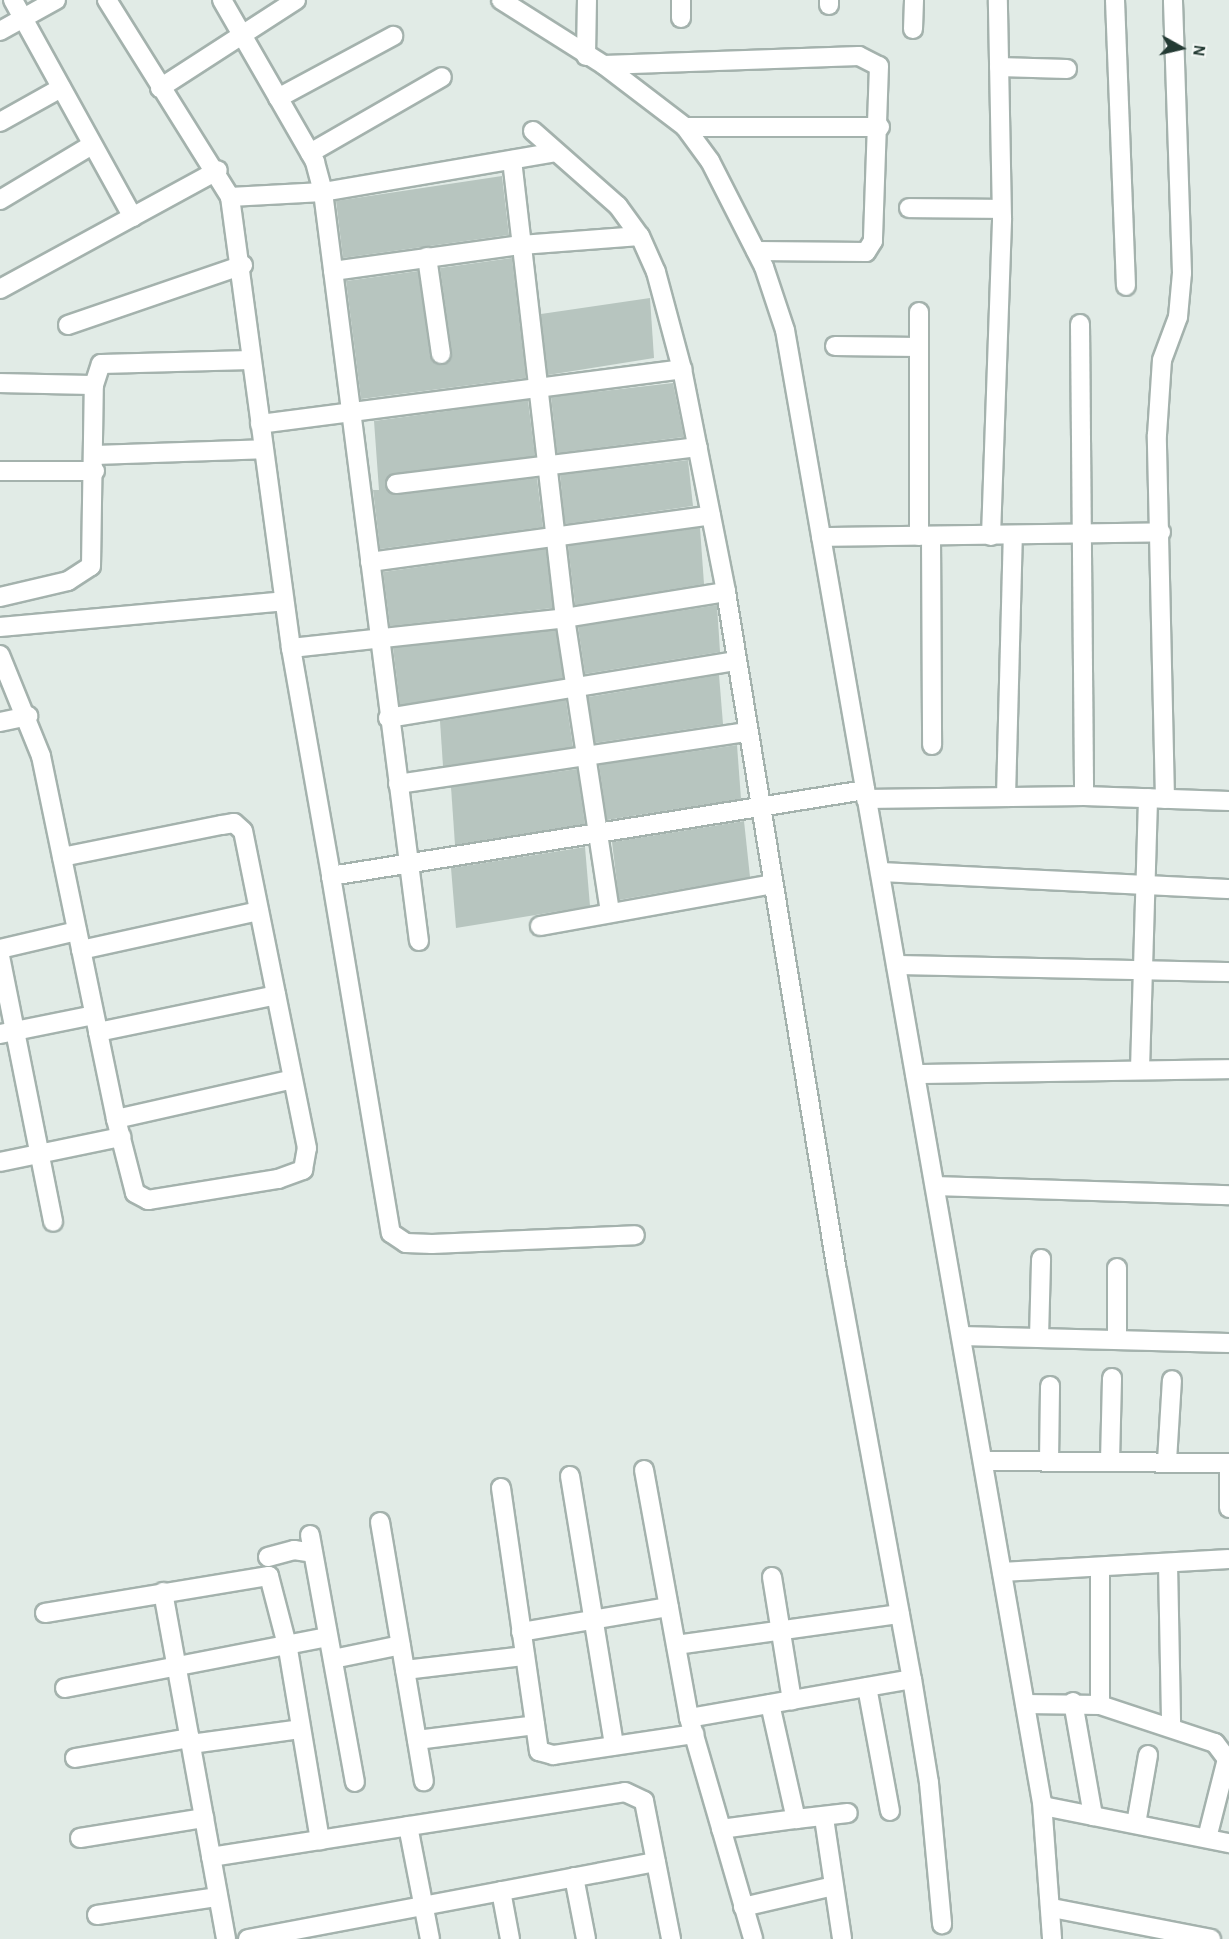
<!DOCTYPE html>
<style>
body{margin:0}
#map{position:relative;width:1229px;height:1939px;overflow:hidden;background:#e1ebe6;font-family:"Alegreya Sans",sans-serif}
div>[style]{position:absolute}
.building>*{inset:0;background:#b7c5bf}
.roads{filter:drop-shadow(2px 0 #a4b2ad) drop-shadow(-2px 0 #a4b2ad) drop-shadow(0 2px #a4b2ad) drop-shadow(0 -2px #a4b2ad)}
.minor>*{height:18px;margin:-9px;padding:0 9px;transform-origin:9px;border-radius:9px;background:#fff}
span{translate:-50% -50%;white-space:nowrap;text-align:center;line-height:1.15;-webkit-text-stroke:4.5px #f2f7f4;paint-order:stroke}
.north{position:absolute;left:1151px;top:18px;width:60px;height:60px;-webkit-text-stroke:4px #f2f7f4;paint-order:stroke;rotate:98deg;font-size:16px;font-weight:700;line-height:24px;text-align:center;color:#233a33}
.north::after{content:'';display:block;margin:auto;width:21px;height:27px;background:#233a33;clip-path:polygon(50% 0,100% 100%,50% 72%,0 100%)}
</style>
<div id="map">
<div class="building">
<i style="clip-path:polygon(502px 176px,509px 235px,343px 258px,336px 201px)"></i>
<i style="clip-path:polygon(512px 258px,526px 378px,361px 399px,346px 281px,418px 271px,430px 356px,442px 365px,452px 353px,440px 268px)"></i>
<i style="clip-path:polygon(650px 298px,654px 358px,548px 375px,541px 314px)"></i>
<i style="clip-path:polygon(673px 383px,684px 437px,557px 453px,551px 397px)"></i>
<i style="clip-path:polygon(528px 400px,535px 456px,395px 473px,385px 485px,397px 495px,537px 478px,543px 527px,380px 549px,373px 490px,379px 490px,374px 421px)"></i>
<i style="clip-path:polygon(688px 460px,693px 506px,565px 524px,560px 475px)"></i>
<i style="clip-path:polygon(700px 528px,704px 584px,575px 605px,568px 546px)"></i>
<i style="clip-path:polygon(546px 549px,553px 608px,390px 626px,383px 572px)"></i>
<i style="clip-path:polygon(717px 605px,720px 652px,585px 674px,578px 627px)"></i>
<i style="clip-path:polygon(556px 630px,563px 678px,400px 705px,393px 648px)"></i>
<i style="clip-path:polygon(719px 675px,723px 724px,595px 743px,588px 697px)"></i>
<i style="clip-path:polygon(566px 700px,573px 747px,443px 766px,440px 721px)"></i>
<i style="clip-path:polygon(737px 745px,741px 799px,607px 820px,599px 765px)"></i>
<i style="clip-path:polygon(577px 769px,585px 824px,455px 845px,451px 787px)"></i>
<i style="clip-path:polygon(744px 821px,750px 877px,619px 900px,612px 842px)"></i>
<i style="clip-path:polygon(585px 847px,590px 906px,456px 928px,451px 868px)"></i>
</div>
<div class="roads">
<div class="minor">
<i style="left:13px;top:0;width:248px;rotate:61.1deg"></i>
<i style="left:107px;top:0;width:232px;rotate:58deg"></i>
<i style="left:230px;top:197px;width:455px;rotate:82.3deg"></i>
<i style="left:291px;top:648px;width:231px;rotate:80deg"></i>
<i style="left:331px;top:876px;width:541px;rotate:-9.15deg"></i>
<i style="left:222px;top:0;width:187px;rotate:60.1deg"></i>
<i style="left:315px;top:162px;width:31px;rotate:75deg"></i>
<i style="left:323px;top:192px;width:755px;rotate:82.7deg"></i>
<i style="left:501px;top:0;width:122px;rotate:32.3deg"></i>
<i style="left:604px;top:65px;width:102px;rotate:37.4deg"></i>
<i style="left:685px;top:127px;width:42px;rotate:53.7deg"></i>
<i style="left:710px;top:161px;width:119px;rotate:63deg"></i>
<i style="left:764px;top:267px;width:66px;rotate:71.6deg"></i>
<i style="left:785px;top:330px;width:1494px;rotate:80.1deg"></i>
<i style="left:1042px;top:1802px;width:137px;rotate:85.8deg"></i>
<i style="left:681px;top:0;width:18px;rotate:90deg"></i>
<i style="left:1115px;top:0;width:286px;rotate:87.8deg"></i>
<i style="left:829px;top:5px;width:5px;rotate:-90deg"></i>
<i style="left:913px;top:29px;width:29px;rotate:-88deg"></i>
<i style="left:0;top:31px;width:64px;rotate:-29deg"></i>
<i style="left:586px;top:56px;width:56px;rotate:-89deg"></i>
<i style="left:604px;top:65px;width:255px;rotate:-2deg"></i>
<i style="left:859px;top:56px;width:22px;rotate:27deg"></i>
<i style="left:879px;top:66px;width:175px;rotate:92deg"></i>
<i style="left:873px;top:241px;width:13px;rotate:122deg"></i>
<i style="left:866px;top:252px;width:110px;rotate:-179.5deg"></i>
<i style="left:999px;top:67px;width:68px;rotate:1.7deg"></i>
<i style="left:160px;top:88px;width:162px;rotate:-32.9deg"></i>
<i style="left:278px;top:98px;width:131px;rotate:-28.3deg"></i>
<i style="left:0;top:122px;width:70px;rotate:-29.1deg"></i>
<i style="left:685px;top:127px;width:195px"></i>
<i style="left:533px;top:131px;width:113px;rotate:41.4deg"></i>
<i style="left:618px;top:206px;width:37px;rotate:54deg"></i>
<i style="left:640px;top:236px;width:39px;rotate:66deg"></i>
<i style="left:656px;top:272px;width:100px;rotate:75deg"></i>
<i style="left:682px;top:369px;width:227px;rotate:78.8deg"></i>
<i style="left:726px;top:592px;width:688px;rotate:80.72deg"></i>
<i style="left:837px;top:1271px;width:415px;rotate:79.6deg"></i>
<i style="left:912px;top:1679px;width:105px;rotate:80.7deg"></i>
<i style="left:929px;top:1783px;width:142px;rotate:84.7deg"></i>
<i style="left:310px;top:153px;width:152px;rotate:-29.9deg"></i>
<i style="left:512px;top:160px;width:461px;rotate:83.4deg"></i>
<i style="left:565px;top:618px;width:298px;rotate:81.3deg"></i>
<i style="left:230px;top:197px;width:93px;rotate:-3.1deg"></i>
<i style="left:323px;top:192px;width:236px;rotate:-9.7deg"></i>
<i style="left:0;top:200px;width:107px;rotate:-30.9deg"></i>
<i style="left:909px;top:208px;width:92px;rotate:0.6deg"></i>
<i style="left:427px;top:257px;width:98px;rotate:81.8deg"></i>
<i style="left:333px;top:271px;width:190px;rotate:-7.9deg"></i>
<i style="left:521px;top:245px;width:119px;rotate:-4.3deg"></i>
<i style="left:0;top:289px;width:248px;rotate:-28.6deg"></i>
<i style="left:919px;top:312px;width:224px;rotate:90deg"></i>
<i style="left:1080px;top:324px;width:472px;rotate:89.5deg"></i>
<i style="left:68px;top:325px;width:185px;rotate:-18.9deg"></i>
<i style="left:835px;top:346px;width:84px;rotate:0.7deg"></i>
<i style="left:0;top:383px;width:94px;rotate:1.2deg"></i>
<i style="left:260px;top:424px;width:426px;rotate:-7.4deg"></i>
<i style="left:95px;top:455px;width:168px;rotate:-2deg"></i>
<i style="left:0;top:471px;width:95px"></i>
<i style="left:396px;top:484px;width:304px;rotate:-7deg"></i>
<i style="left:931px;top:536px;width:209px;rotate:89.7deg"></i>
<i style="left:991px;top:536px;width:318px;rotate:-88deg"></i>
<i style="left:1002px;top:218px;width:218px;rotate:-91.1deg"></i>
<i style="left:821px;top:537px;width:340px;rotate:-0.8deg"></i>
<i style="left:370px;top:562px;width:344px;rotate:-7.8deg"></i>
<i style="left:0;top:597px;width:70px;rotate:-13.2deg"></i>
<i style="left:68px;top:581px;width:27px;rotate:-33deg"></i>
<i style="left:91px;top:566px;width:181px;rotate:-89.1deg"></i>
<i style="left:94px;top:385px;width:22px;rotate:-72deg"></i>
<i style="left:101px;top:364px;width:150px;rotate:-1.5deg"></i>
<i style="left:0;top:627px;width:285px;rotate:-5.2deg"></i>
<i style="left:291px;top:648px;width:276px;rotate:-6.2deg"></i>
<i style="left:565px;top:618px;width:163px;rotate:-9.2deg"></i>
<i style="left:0;top:655px;width:109px;rotate:67.9deg"></i>
<i style="left:41px;top:756px;width:282px;rotate:78.3deg"></i>
<i style="left:98px;top:1032px;width:89px;rotate:78.3deg"></i>
<i style="left:116px;top:1119px;width:76px;rotate:75.6deg"></i>
<i style="left:135px;top:1193px;width:15px;rotate:28deg"></i>
<i style="left:148px;top:1200px;width:132px;rotate:-9.2deg"></i>
<i style="left:278px;top:1179px;width:27px;rotate:-20deg"></i>
<i style="left:303px;top:1170px;width:22px;rotate:-80deg"></i>
<i style="left:307px;top:1148px;width:323px;rotate:-101.4deg"></i>
<i style="left:243px;top:831px;width:12px;rotate:-138deg"></i>
<i style="left:234px;top:823px;width:13px;rotate:171deg"></i>
<i style="left:221px;top:825px;width:162px;rotate:168.6deg"></i>
<i style="left:388px;top:718px;width:353px;rotate:-9.3deg"></i>
<i style="left:0;top:722px;width:29px;rotate:-12deg"></i>
<i style="left:398px;top:784px;width:353px;rotate:-8.5deg"></i>
<i style="left:1006px;top:797px;width:261px;rotate:-88.5deg"></i>
<i style="left:866px;top:799px;width:218px;rotate:-0.8deg"></i>
<i style="left:1084px;top:796px;width:145px;rotate:2deg"></i>
<i style="left:1165px;top:799px;width:364px;rotate:-91.3deg"></i>
<i style="left:1157px;top:435px;width:75px;rotate:-86.2deg"></i>
<i style="left:1162px;top:360px;width:46px;rotate:-69.6deg"></i>
<i style="left:1178px;top:317px;width:44px;rotate:-84.8deg"></i>
<i style="left:1182px;top:273px;width:273px;rotate:-91.9deg"></i>
<i style="left:880px;top:872px;width:349px;rotate:2.8deg"></i>
<i style="left:331px;top:876px;width:362px;rotate:80.5deg"></i>
<i style="left:391px;top:1233px;width:18px;rotate:34deg"></i>
<i style="left:406px;top:1243px;width:26px;rotate:2deg"></i>
<i style="left:432px;top:1244px;width:203px;rotate:-2.5deg"></i>
<i style="left:540px;top:926px;width:237px;rotate:-10.2deg"></i>
<i style="left:0;top:949px;width:79px;rotate:-13.2deg"></i>
<i style="left:81px;top:950px;width:182px;rotate:-12.4deg"></i>
<i style="left:0;top:956px;width:271px;rotate:78.7deg"></i>
<i style="left:896px;top:965px;width:333px;rotate:1.2deg"></i>
<i style="left:98px;top:1032px;width:182px;rotate:-11.7deg"></i>
<i style="left:0;top:1034px;width:96px;rotate:-11.4deg"></i>
<i style="left:1140px;top:1069px;width:271px;rotate:-88.3deg"></i>
<i style="left:915px;top:1074px;width:314px;rotate:-0.9deg"></i>
<i style="left:116px;top:1119px;width:181px;rotate:-12.7deg"></i>
<i style="left:0;top:1162px;width:124px;rotate:-11.7deg"></i>
<i style="left:935px;top:1186px;width:294px;rotate:1.8deg"></i>
<i style="left:961px;top:1336px;width:268px;rotate:1.5deg"></i>
<i style="left:1039px;top:1338px;width:79px;rotate:-88.5deg"></i>
<i style="left:1117px;top:1340px;width:72px;rotate:-90deg"></i>
<i style="left:983px;top:1461px;width:246px;rotate:0.5deg"></i>
<i style="left:1049px;top:1461px;width:75px;rotate:-89.2deg"></i>
<i style="left:1110px;top:1461px;width:83px;rotate:-88.6deg"></i>
<i style="left:1167px;top:1461px;width:81px;rotate:-86.5deg"></i>
<i style="left:1229px;top:1466px;width:42px;rotate:90deg"></i>
<i style="left:644px;top:1470px;width:252px;rotate:79.7deg"></i>
<i style="left:689px;top:1718px;width:230px;rotate:73.8deg"></i>
<i style="left:570px;top:1476px;width:273px;rotate:80.7deg"></i>
<i style="left:501px;top:1488px;width:266px;rotate:81.8deg"></i>
<i style="left:539px;top:1751px;width:15px;rotate:16deg"></i>
<i style="left:553px;top:1755px;width:143px;rotate:-8.5deg"></i>
<i style="left:380px;top:1522px;width:263px;rotate:80.4deg"></i>
<i style="left:310px;top:1535px;width:251px;rotate:79.7deg"></i>
<i style="left:268px;top:1557px;width:27px;rotate:-15deg"></i>
<i style="left:294px;top:1550px;width:19px;rotate:9deg"></i>
<i style="left:1168px;top:1563px;width:162px;rotate:88.9deg"></i>
<i style="left:1100px;top:1567px;width:138px;rotate:90deg"></i>
<i style="left:1002px;top:1572px;width:227px;rotate:-3.3deg"></i>
<i style="left:772px;top:1577px;width:125px;rotate:80.8deg"></i>
<i style="left:163px;top:1592px;width:353px;rotate:79.7deg"></i>
<i style="left:45px;top:1613px;width:227px;rotate:-9.4deg"></i>
<i style="left:269px;top:1576px;width:75px;rotate:75.4deg"></i>
<i style="left:288px;top:1649px;width:194px;rotate:80.5deg"></i>
<i style="left:521px;top:1632px;width:150px;rotate:-9.6deg"></i>
<i style="left:676px;top:1645px;width:226px;rotate:-7.9deg"></i>
<i style="left:333px;top:1659px;width:69px;rotate:-11.6deg"></i>
<i style="left:405px;top:1670px;width:121px;rotate:-6.7deg"></i>
<i style="left:867px;top:1687px;width:126px;rotate:79.5deg"></i>
<i style="left:65px;top:1688px;width:268px;rotate:-11deg"></i>
<i style="left:1073px;top:1702px;width:116px;rotate:80deg"></i>
<i style="left:770px;top:1704px;width:118px;rotate:77.3deg"></i>
<i style="left:796px;top:1819px;width:52px;rotate:-6.6deg"></i>
<i style="left:1025px;top:1704px;width:75px;rotate:0.8deg"></i>
<i style="left:1100px;top:1705px;width:121px;rotate:18.3deg"></i>
<i style="left:1215px;top:1743px;width:20px;rotate:53deg"></i>
<i style="left:1227px;top:1759px;width:81px;rotate:104.2deg"></i>
<i style="left:689px;top:1718px;width:226px;rotate:-9.9deg"></i>
<i style="left:417px;top:1740px;width:119px;rotate:-7.2deg"></i>
<i style="left:191px;top:1744px;width:110px;rotate:-7.8deg"></i>
<i style="left:75px;top:1758px;width:117px;rotate:-9.9deg"></i>
<i style="left:1043px;top:1806px;width:190px;rotate:11.3deg"></i>
<i style="left:824px;top:1818px;width:122px;rotate:81.5deg"></i>
<i style="left:1136px;top:1824px;width:70px;rotate:-80.1deg"></i>
<i style="left:408px;top:1826px;width:115px;rotate:79deg"></i>
<i style="left:721px;top:1829px;width:76px;rotate:-7.6deg"></i>
<i style="left:80px;top:1838px;width:126px;rotate:-9.2deg"></i>
<i style="left:211px;top:1857px;width:419px;rotate:-8.9deg"></i>
<i style="left:625px;top:1792px;width:21px;rotate:25deg"></i>
<i style="left:644px;top:1801px;width:141px;rotate:78.9deg"></i>
<i style="left:574px;top:1877px;width:63px;rotate:79deg"></i>
<i style="left:501px;top:1891px;width:49px;rotate:79.4deg"></i>
<i style="left:743px;top:1907px;width:93px;rotate:-13deg"></i>
<i style="left:1052px;top:1908px;width:162px;rotate:11deg"></i>
<i style="left:97px;top:1915px;width:122px;rotate:-8.5deg"></i>
<i style="left:248px;top:1939px;width:415px;rotate:-10.7deg"></i>
</div>
</div>
<div class="north">N</div>
</div>
